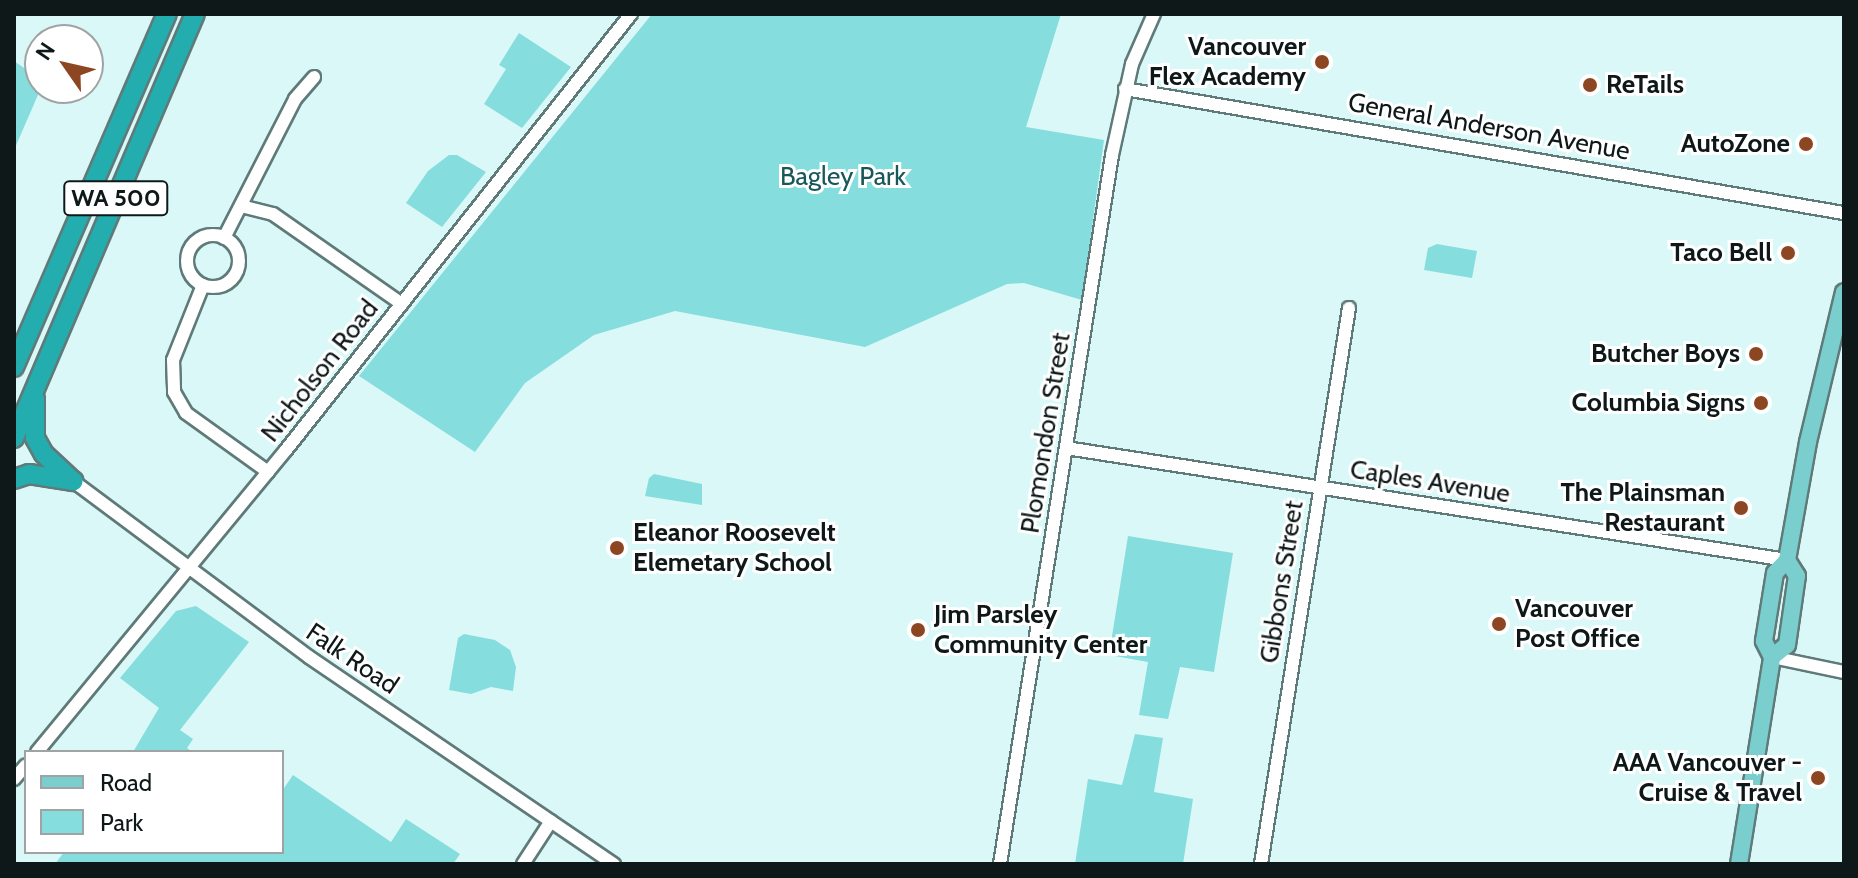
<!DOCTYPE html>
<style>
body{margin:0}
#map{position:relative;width:1858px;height:878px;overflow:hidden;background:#daf8f7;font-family:Cabin,sans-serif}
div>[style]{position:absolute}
.green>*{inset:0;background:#86dddd}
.roads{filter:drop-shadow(2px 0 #5f7a79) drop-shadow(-2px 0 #5f7a79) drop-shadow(0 2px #5f7a79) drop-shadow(0 -2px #5f7a79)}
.minor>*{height:12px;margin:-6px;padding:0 6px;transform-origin:6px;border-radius:6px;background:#fff}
.minor>.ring{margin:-6px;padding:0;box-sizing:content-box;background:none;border:12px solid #fff;border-radius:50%}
.major>*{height:16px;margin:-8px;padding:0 8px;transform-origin:8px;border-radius:8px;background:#7bcece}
.highway>*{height:18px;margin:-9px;padding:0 9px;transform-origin:9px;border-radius:9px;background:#23adae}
.dots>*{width:22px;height:22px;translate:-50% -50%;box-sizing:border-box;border:4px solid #fff;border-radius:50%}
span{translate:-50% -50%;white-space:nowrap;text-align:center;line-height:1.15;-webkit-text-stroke:6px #fff;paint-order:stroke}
.shield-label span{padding:2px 6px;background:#fff;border:2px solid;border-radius:6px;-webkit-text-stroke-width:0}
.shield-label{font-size:24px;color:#0e1818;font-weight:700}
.poi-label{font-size:26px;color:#0e1818;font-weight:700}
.right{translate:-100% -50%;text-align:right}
.left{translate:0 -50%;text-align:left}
.street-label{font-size:26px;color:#0e1818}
.park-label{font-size:26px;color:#185859}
.frame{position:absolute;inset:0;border:16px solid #0e1818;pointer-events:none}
.legend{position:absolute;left:24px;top:750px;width:260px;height:104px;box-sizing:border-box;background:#fff;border:2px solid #9fa3a3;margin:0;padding:10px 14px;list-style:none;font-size:24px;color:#0e1818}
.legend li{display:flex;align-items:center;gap:16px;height:40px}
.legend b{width:40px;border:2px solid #9fa3a3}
.north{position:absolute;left:24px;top:24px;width:80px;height:80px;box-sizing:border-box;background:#fff;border:2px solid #9fa3a3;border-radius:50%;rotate:304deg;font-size:22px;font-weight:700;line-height:32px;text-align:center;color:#0e1818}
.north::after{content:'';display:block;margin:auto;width:28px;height:36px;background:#8d4622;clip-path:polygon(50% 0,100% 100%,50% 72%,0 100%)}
</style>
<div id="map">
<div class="green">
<i style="clip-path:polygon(652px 14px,1061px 14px,1026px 127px,1104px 140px,1082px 300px,1024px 283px,1007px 284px,865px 347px,675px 311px,594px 335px,525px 383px,475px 452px,359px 376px)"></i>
<i style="clip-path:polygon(519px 33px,571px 67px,522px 128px,484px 104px,506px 69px,499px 65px)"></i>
<i style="clip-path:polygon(14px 61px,40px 79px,41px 88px,14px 150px)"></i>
<i style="clip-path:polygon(449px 155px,457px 155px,486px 172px,442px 227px,406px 203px,428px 171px)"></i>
<i style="clip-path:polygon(1437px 244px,1477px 251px,1472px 278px,1424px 270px,1428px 248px)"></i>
<i style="clip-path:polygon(654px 474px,702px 484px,702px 505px,645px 496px,649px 478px)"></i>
<i style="clip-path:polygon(1128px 536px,1233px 553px,1214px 672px,1180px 667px,1168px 719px,1139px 715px,1148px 662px,1109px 655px)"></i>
<i style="clip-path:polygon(196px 606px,249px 642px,180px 730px,193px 739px,187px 748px,192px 752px,133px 752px,159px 708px,120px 678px,176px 611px)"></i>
<i style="clip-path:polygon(464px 634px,495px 640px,510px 650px,516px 667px,513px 691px,491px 687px,471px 694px,449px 690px,458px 638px)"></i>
<i style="clip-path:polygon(1135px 734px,1163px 738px,1154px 792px,1193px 799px,1183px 864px,1075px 864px,1088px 779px,1122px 785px)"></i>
<i style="clip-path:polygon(293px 775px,391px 842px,406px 819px,460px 854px,453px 864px,55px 864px,64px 852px,282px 852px,282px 791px)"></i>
</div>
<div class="roads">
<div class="minor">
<i style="left:1125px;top:89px;width:730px;rotate:9.79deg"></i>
<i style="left:241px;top:206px;width:33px;rotate:14deg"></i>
<i style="left:273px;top:214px;width:157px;rotate:34.9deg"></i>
<i class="ring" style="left:187px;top:235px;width:40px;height:40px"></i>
<i style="left:224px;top:238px;width:156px;rotate:-62.9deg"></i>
<i style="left:295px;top:99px;width:29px;rotate:-49deg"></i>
<i style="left:203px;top:285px;width:81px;rotate:111.8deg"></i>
<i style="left:173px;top:360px;width:32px;rotate:88deg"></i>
<i style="left:174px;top:392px;width:24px;rotate:60deg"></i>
<i style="left:186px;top:413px;width:101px;rotate:35.7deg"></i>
<i style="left:1066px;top:448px;width:730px;rotate:8.83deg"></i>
<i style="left:73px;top:481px;width:294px;rotate:36.7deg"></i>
<i style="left:309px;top:657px;width:369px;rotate:34.2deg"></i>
<i style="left:1772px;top:657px;width:74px;rotate:11.8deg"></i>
<i style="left:37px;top:752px;width:391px;rotate:-50.5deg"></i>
<i style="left:286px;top:450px;width:556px;rotate:-51.65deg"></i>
<i style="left:14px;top:779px;width:18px;rotate:-49deg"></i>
<i style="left:523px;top:864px;width:51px;rotate:-56.9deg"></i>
<i style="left:1000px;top:864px;width:718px;rotate:-81.02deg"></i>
<i style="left:1112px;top:155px;width:93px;rotate:-77.6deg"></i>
<i style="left:1132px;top:64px;width:55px;rotate:-66.3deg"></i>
<i style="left:1261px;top:864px;width:563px;rotate:-81.01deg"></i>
</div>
<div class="major">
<i style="left:1772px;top:657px;width:19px;rotate:-39deg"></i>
<i style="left:1787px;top:645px;width:70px;rotate:-81.8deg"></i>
<i style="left:1797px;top:576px;width:19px;rotate:-122deg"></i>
<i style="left:1739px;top:864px;width:210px;rotate:-80.9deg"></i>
<i style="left:1772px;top:657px;width:18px;rotate:-117deg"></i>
<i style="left:1764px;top:641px;width:69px;rotate:-80.8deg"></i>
<i style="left:1775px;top:573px;width:18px;rotate:-47deg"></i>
<i style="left:1787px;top:560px;width:120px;rotate:-79.9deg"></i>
<i style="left:1808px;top:442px;width:154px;rotate:-76.5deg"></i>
</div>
<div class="highway">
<i style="left:14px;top:367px;width:385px;rotate:-66.6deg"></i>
<i style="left:35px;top:399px;width:39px;rotate:90deg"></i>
<i style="left:35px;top:438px;width:18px;rotate:61deg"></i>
<i style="left:44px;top:454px;width:40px;rotate:43deg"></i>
<i style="left:14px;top:438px;width:461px;rotate:-66.9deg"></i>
<i style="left:14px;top:479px;width:16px;rotate:-18deg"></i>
<i style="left:29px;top:474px;width:45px;rotate:9deg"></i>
</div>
</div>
<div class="dots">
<i style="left:1322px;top:62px;background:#8d4622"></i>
<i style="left:1590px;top:85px;background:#8d4622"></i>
<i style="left:1806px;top:144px;background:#8d4622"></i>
<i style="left:1788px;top:253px;background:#8d4622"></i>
<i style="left:1756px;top:354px;background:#8d4622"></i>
<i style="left:1761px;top:403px;background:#8d4622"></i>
<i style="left:1741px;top:508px;background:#8d4622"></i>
<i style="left:617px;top:548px;background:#8d4622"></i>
<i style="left:1499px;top:624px;background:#8d4622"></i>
<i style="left:918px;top:630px;background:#8d4622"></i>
<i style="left:1818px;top:778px;background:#8d4622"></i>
</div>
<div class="shield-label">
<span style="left:116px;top:198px">WA 500</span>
</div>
<div class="poi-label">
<span class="right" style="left:1306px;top:62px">Vancouver<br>Flex Academy</span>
<span class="left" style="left:1606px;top:85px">ReTails</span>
<span class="right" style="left:1790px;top:144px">AutoZone</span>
<span class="right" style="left:1772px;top:253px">Taco Bell</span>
<span class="right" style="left:1740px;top:354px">Butcher Boys</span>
<span class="right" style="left:1745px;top:403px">Columbia Signs</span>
<span class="right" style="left:1725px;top:508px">The Plainsman<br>Restaurant</span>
<span class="left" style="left:633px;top:548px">Eleanor Roosevelt<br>Elemetary School</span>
<span class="left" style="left:1515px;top:624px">Vancouver<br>Post Office</span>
<span class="left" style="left:934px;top:630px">Jim Parsley<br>Community Center</span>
<span class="right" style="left:1802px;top:778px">AAA Vancouver -<br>Cruise &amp; Travel</span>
</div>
<div class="street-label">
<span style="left:1489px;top:127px;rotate:10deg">General Anderson Avenue</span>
<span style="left:320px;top:371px;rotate:-52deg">Nicholson Road</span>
<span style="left:1046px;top:433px;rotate:-81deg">Plomondon Street</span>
<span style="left:1430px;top:482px;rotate:9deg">Caples Avenue</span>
<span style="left:1282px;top:582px;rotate:-81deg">Gibbons Street</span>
<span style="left:352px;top:659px;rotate:34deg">Falk Road</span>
</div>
<div class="park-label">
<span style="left:843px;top:177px">Bagley Park</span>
</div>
<div class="frame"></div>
<ul class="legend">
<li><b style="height:10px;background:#7bcece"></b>Road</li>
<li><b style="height:22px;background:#86dddd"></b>Park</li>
</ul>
<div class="north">N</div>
</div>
